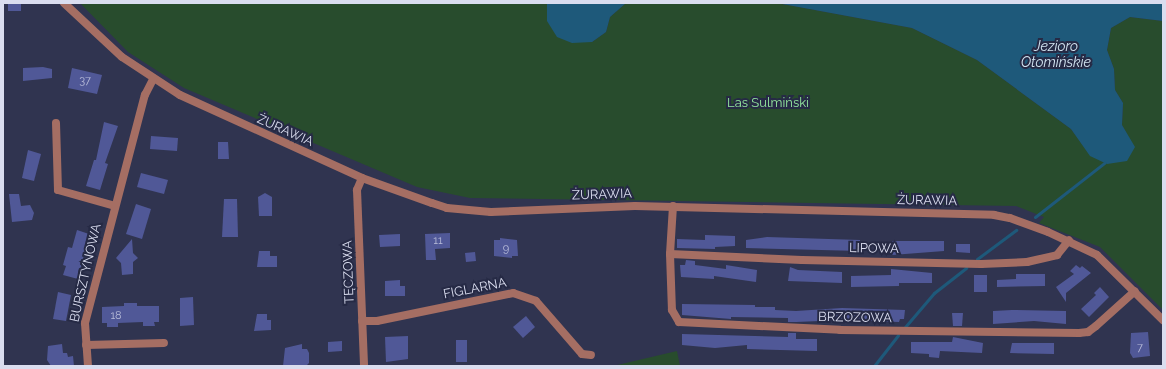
<!DOCTYPE html>
<meta charset="utf-8">
<style>
body{margin:0}
#map{position:relative;width:1166px;height:369px;overflow:hidden;background:#303450;font-family:Raleway,sans-serif}
div>[style]{position:absolute}
.green>*{inset:0;background:#284c2d}
.water>*{inset:0;background:#1e597a}
.stream>*{height:3px;margin:-1.5px;padding:0 1.5px;transform-origin:1.5px;border-radius:1.5px;background:#1e597a}
.building>*{inset:0;background:#505897}
.street>*{height:8px;margin:-4px;padding:0 4px;transform-origin:4px;border-radius:4px;background:#a56e63}
span{translate:-50% -50%;white-space:nowrap;text-align:center;line-height:1.15;-webkit-text-stroke:4px #262a45;paint-order:stroke}
.number-label{font-size:11px;color:#b8bcd9}
.number-label span{-webkit-text-stroke-width:0}
.park-label{font-size:13px;color:#95e99f}
.street-label{font-size:13px;color:#daddef}
.water-label{font-size:14px;color:#d3e5f2;font-style:italic}
.frame{position:absolute;inset:0;border:4px solid #daddef;pointer-events:none}
</style>
<div id="map">
<div class="green">
<i style="clip-path:polygon(80px 3px,547px 3px,547px 21px,592px 42px,606px 32px,610px 17px,626px 3px,777px 3px,912px 28px,977px 60px,1071px 129px,1090px 155px,1134px 147px,1122px 125px,1123px 103px,1115px 90px,1114px 69px,1107px 50px,1111px 28px,1130px 17px,1163px 21px,1163px 310px,1100px 247px,1039px 223px,1044px 217px,1016px 206px,470px 198px,417px 187px,184px 88px,128px 52px)"></i>
<i style="clip-path:polygon(677px 351px,680px 366px,613px 366px)"></i>
</div>
<div class="water">
<i style="clip-path:polygon(547px 3px,626px 3px,610px 17px,606px 32px,592px 42px,572px 43px,557px 37px,547px 21px)"></i>
<i style="clip-path:polygon(777px 3px,1163px 3px,1163px 21px,1130px 17px,1111px 28px,1107px 50px,1114px 69px,1115px 90px,1123px 103px,1122px 125px,1135px 147px,1127px 161px,1107px 164px,1090px 156px,1071px 129px,977px 60px,912px 28px)"></i>
</div>
<div class="stream">
<i style="left:1035px;top:217px;width:88px;rotate:-38deg"></i>
<i style="left:977px;top:259px;width:49px;rotate:-36.6deg"></i>
<i style="left:905px;top:327px;width:45px;rotate:-49.5deg"></i>
<i style="left:934px;top:293px;width:41px;rotate:-38deg"></i>
<i style="left:874px;top:366px;width:39px;rotate:-52deg"></i>
</div>
<div class="building">
<i style="clip-path:polygon(8px 3px,21px 3px,21px 11px,8px 11px)"></i>
<i style="clip-path:polygon(43px 67px,52px 69px,52px 78px,23px 81px,23px 68px)"></i>
<i style="clip-path:polygon(72px 68px,102px 75px,97px 94px,68px 88px)"></i>
<i style="clip-path:polygon(104px 122px,118px 126px,105px 163px,108px 164px,100px 190px,86px 186px,94px 160px,96px 160px)"></i>
<i style="clip-path:polygon(151px 136px,178px 138px,177px 151px,150px 149px)"></i>
<i style="clip-path:polygon(218px 142px,228px 142px,229px 159px,218px 159px)"></i>
<i style="clip-path:polygon(28px 150px,41px 154px,34px 181px,22px 178px)"></i>
<i style="clip-path:polygon(141px 173px,168px 180px,164px 194px,137px 187px)"></i>
<i style="clip-path:polygon(265px 193px,272px 197px,272px 216px,259px 216px,258px 197px)"></i>
<i style="clip-path:polygon(9px 194px,19px 194px,21px 206px,30px 205px,34px 213px,32px 220px,12px 222px)"></i>
<i style="clip-path:polygon(224px 199px,237px 199px,238px 237px,222px 237px)"></i>
<i style="clip-path:polygon(136px 204px,151px 209px,142px 239px,126px 234px)"></i>
<i style="clip-path:polygon(77px 230px,89px 234px,78px 279px,63px 275px,66px 266px,63px 265px,68px 247px,72px 248px)"></i>
<i style="clip-path:polygon(450px 233px,450px 248px,435px 249px,436px 260px,426px 260px,425px 234px)"></i>
<i style="clip-path:polygon(400px 234px,400px 246px,380px 247px,379px 235px)"></i>
<i style="clip-path:polygon(705px 235px,735px 236px,735px 246px,715px 247px,715px 249px,677px 248px,677px 239px,705px 240px)"></i>
<i style="clip-path:polygon(767px 237px,860px 240px,860px 251px,746px 248px,746px 240px)"></i>
<i style="clip-path:polygon(500px 238px,517px 240px,518px 256px,512px 256px,512px 258px,494px 256px,494px 240px,500px 240px)"></i>
<i style="clip-path:polygon(132px 239px,133px 253px,138px 258px,133px 262px,133px 274px,122px 275px,121px 263px,116px 258px)"></i>
<i style="clip-path:polygon(892px 241px,944px 241px,944px 251px,892px 255px)"></i>
<i style="clip-path:polygon(956px 244px,970px 244px,970px 253px,956px 252px)"></i>
<i style="clip-path:polygon(259px 251px,270px 251px,270px 256px,277px 256px,277px 267px,257px 267px)"></i>
<i style="clip-path:polygon(475px 252px,476px 261px,466px 262px,465px 253px)"></i>
<i style="clip-path:polygon(686px 260px,695px 261px,695px 265px,726px 269px,726px 265px,757px 270px,756px 282px,714px 276px,714px 279px,681px 277px,680px 265px,685px 265px)"></i>
<i style="clip-path:polygon(1076px 265px,1080px 268px,1082px 266px,1091px 273px,1066px 293px,1066px 302px,1056px 287px,1074px 274px,1070px 271px)"></i>
<i style="clip-path:polygon(790px 267px,798px 270px,842px 272px,842px 283px,788px 281px)"></i>
<i style="clip-path:polygon(891px 269px,932px 273px,932px 283px,899px 283px,899px 286px,851px 287px,851px 276px,891px 275px)"></i>
<i style="clip-path:polygon(1016px 274px,1045px 274px,1045px 286px,997px 287px,997px 280px,1016px 279px)"></i>
<i style="clip-path:polygon(974px 275px,987px 275px,987px 292px,974px 292px)"></i>
<i style="clip-path:polygon(400px 280px,400px 286px,405px 286px,405px 296px,385px 296px,385px 281px)"></i>
<i style="clip-path:polygon(1100px 287px,1109px 297px,1089px 317px,1081px 309px,1096px 295px,1094px 293px)"></i>
<i style="clip-path:polygon(58px 292px,71px 295px,66px 321px,53px 319px)"></i>
<i style="clip-path:polygon(193px 297px,194px 325px,180px 326px,180px 298px)"></i>
<i style="clip-path:polygon(124px 303px,137px 303px,137px 306px,159px 306px,159px 322px,154px 322px,155px 326px,143px 326px,143px 322px,118px 323px,118px 327px,107px 327px,107px 323px,102px 323px,102px 307px,124px 306px)"></i>
<i style="clip-path:polygon(682px 304px,755px 305px,755px 307px,775px 307px,775px 310px,796px 311px,842px 308px,905px 310px,904px 319px,900px 319px,899px 322px,843px 320px,796px 322px,788px 322px,788px 318px,731px 317px,731px 319px,682px 315px)"></i>
<i style="clip-path:polygon(1012px 310px,1066px 311px,1066px 324px,1034px 321px,993px 324px,993px 311px)"></i>
<i style="clip-path:polygon(952px 313px,963px 313px,962px 326px,953px 326px)"></i>
<i style="clip-path:polygon(257px 314px,267px 314px,267px 320px,271px 320px,271px 330px,254px 331px)"></i>
<i style="clip-path:polygon(526px 316px,535px 327px,523px 338px,513px 327px)"></i>
<i style="clip-path:polygon(1148px 332px,1150px 356px,1133px 358px,1130px 353px,1131px 333px)"></i>
<i style="clip-path:polygon(788px 333px,796px 333px,796px 339px,817px 339px,817px 351px,747px 349px,747px 345px,715px 348px,682px 345px,682px 334px,788px 337px)"></i>
<i style="clip-path:polygon(408px 336px,408px 359px,386px 362px,385px 337px)"></i>
<i style="clip-path:polygon(953px 337px,983px 343px,982px 353px,940px 351px,939px 358px,929px 357px,929px 354px,911px 353px,911px 342px,952px 342px)"></i>
<i style="clip-path:polygon(456px 340px,467px 340px,467px 362px,456px 362px)"></i>
<i style="clip-path:polygon(342px 341px,342px 351px,328px 352px,328px 342px)"></i>
<i style="clip-path:polygon(1012px 343px,1054px 343px,1054px 354px,1010px 353px)"></i>
<i style="clip-path:polygon(62px 344px,63px 353px,67px 353px,68px 357px,73px 356px,74px 366px,51px 366px,47px 360px,48px 346px)"></i>
<i style="clip-path:polygon(302px 344px,302px 349px,307px 349px,309px 353px,309px 363px,306px 366px,283px 366px,285px 348px)"></i>
</div>
<div class="street">
<i style="left:64px;top:3px;width:79px;rotate:43deg"></i>
<i style="left:122px;top:57px;width:69px;rotate:33.2deg"></i>
<i style="left:180px;top:95px;width:200px;rotate:24.5deg"></i>
<i style="left:362px;top:178px;width:74px;rotate:19.7deg"></i>
<i style="left:432px;top:203px;width:16px;rotate:18deg"></i>
<i style="left:447px;top:208px;width:44px;rotate:5.2deg"></i>
<i style="left:491px;top:212px;width:144px;rotate:-2.4deg"></i>
<i style="left:635px;top:206px;width:359px;rotate:1.4deg"></i>
<i style="left:994px;top:215px;width:16px;rotate:11deg"></i>
<i style="left:1010px;top:218px;width:40px;rotate:20.2deg"></i>
<i style="left:1048px;top:232px;width:54px;rotate:25.1deg"></i>
<i style="left:1097px;top:255px;width:93px;rotate:44.6deg"></i>
<i style="left:56px;top:123px;width:67px;rotate:88.3deg"></i>
<i style="left:58px;top:190px;width:59px;rotate:15.7deg"></i>
<i style="left:362px;top:178px;width:13px;rotate:113deg"></i>
<i style="left:357px;top:190px;width:176px;rotate:87.7deg"></i>
<i style="left:673px;top:206px;width:48px;rotate:93.6deg"></i>
<i style="left:670px;top:254px;width:56px;rotate:88deg"></i>
<i style="left:672px;top:310px;width:14px;rotate:60deg"></i>
<i style="left:679px;top:322px;width:161px;rotate:2.8deg"></i>
<i style="left:840px;top:330px;width:239px;rotate:0.7deg"></i>
<i style="left:1079px;top:333px;width:9px;rotate:-6deg"></i>
<i style="left:1088px;top:332px;width:10px;rotate:-37deg"></i>
<i style="left:1096px;top:326px;width:52px;rotate:-41.9deg"></i>
<i style="left:670px;top:254px;width:132px;rotate:2.6deg"></i>
<i style="left:802px;top:260px;width:179px;rotate:1.3deg"></i>
<i style="left:981px;top:264px;width:46px;rotate:-2.5deg"></i>
<i style="left:1027px;top:262px;width:31px;rotate:-13deg"></i>
<i style="left:1057px;top:255px;width:19px;rotate:-51deg"></i>
<i style="left:362px;top:321px;width:15px"></i>
<i style="left:377px;top:321px;width:139px;rotate:-11.6deg"></i>
<i style="left:513px;top:293px;width:24px;rotate:19deg"></i>
<i style="left:536px;top:301px;width:70px;rotate:49deg"></i>
<i style="left:582px;top:354px;width:9px;rotate:6deg"></i>
<i style="left:86px;top:345px;width:78px;rotate:-1.5deg"></i>
<i style="left:88px;top:366px;width:43px;rotate:-94deg"></i>
<i style="left:85px;top:323px;width:236px;rotate:-75.3deg"></i>
<i style="left:145px;top:95px;width:18px;rotate:-63deg"></i>
</div>
<div class="number-label">
<span style="left:85px;top:81px">37</span>
<span style="left:438px;top:241px">11</span>
<span style="left:506px;top:249px">9</span>
<span style="left:116px;top:316px">18</span>
<span style="left:1140px;top:348px">7</span>
</div>
<div class="park-label">
<span style="left:768px;top:103px">Las Sulmiński</span>
</div>
<div class="street-label">
<span style="left:285px;top:131px;rotate:24deg">ŻURAWIA</span>
<span style="left:602px;top:195px;rotate:-2deg">ŻURAWIA</span>
<span style="left:927px;top:201px;rotate:1deg">ŻURAWIA</span>
<span style="left:874px;top:249px;rotate:1deg">LIPOWA</span>
<span style="left:349px;top:272px;rotate:-92deg">TĘCZOWA</span>
<span style="left:86px;top:273px;rotate:-77deg">BURSZTYNOWA</span>
<span style="left:475px;top:289px;rotate:-11deg">FIGLARNA</span>
<span style="left:855px;top:318px;rotate:1deg">BRZOZOWA</span>
</div>
<div class="water-label">
<span style="left:1056px;top:54px">Jezioro<br>Otomińskie</span>
</div>
<div class="frame"></div>
</div>
